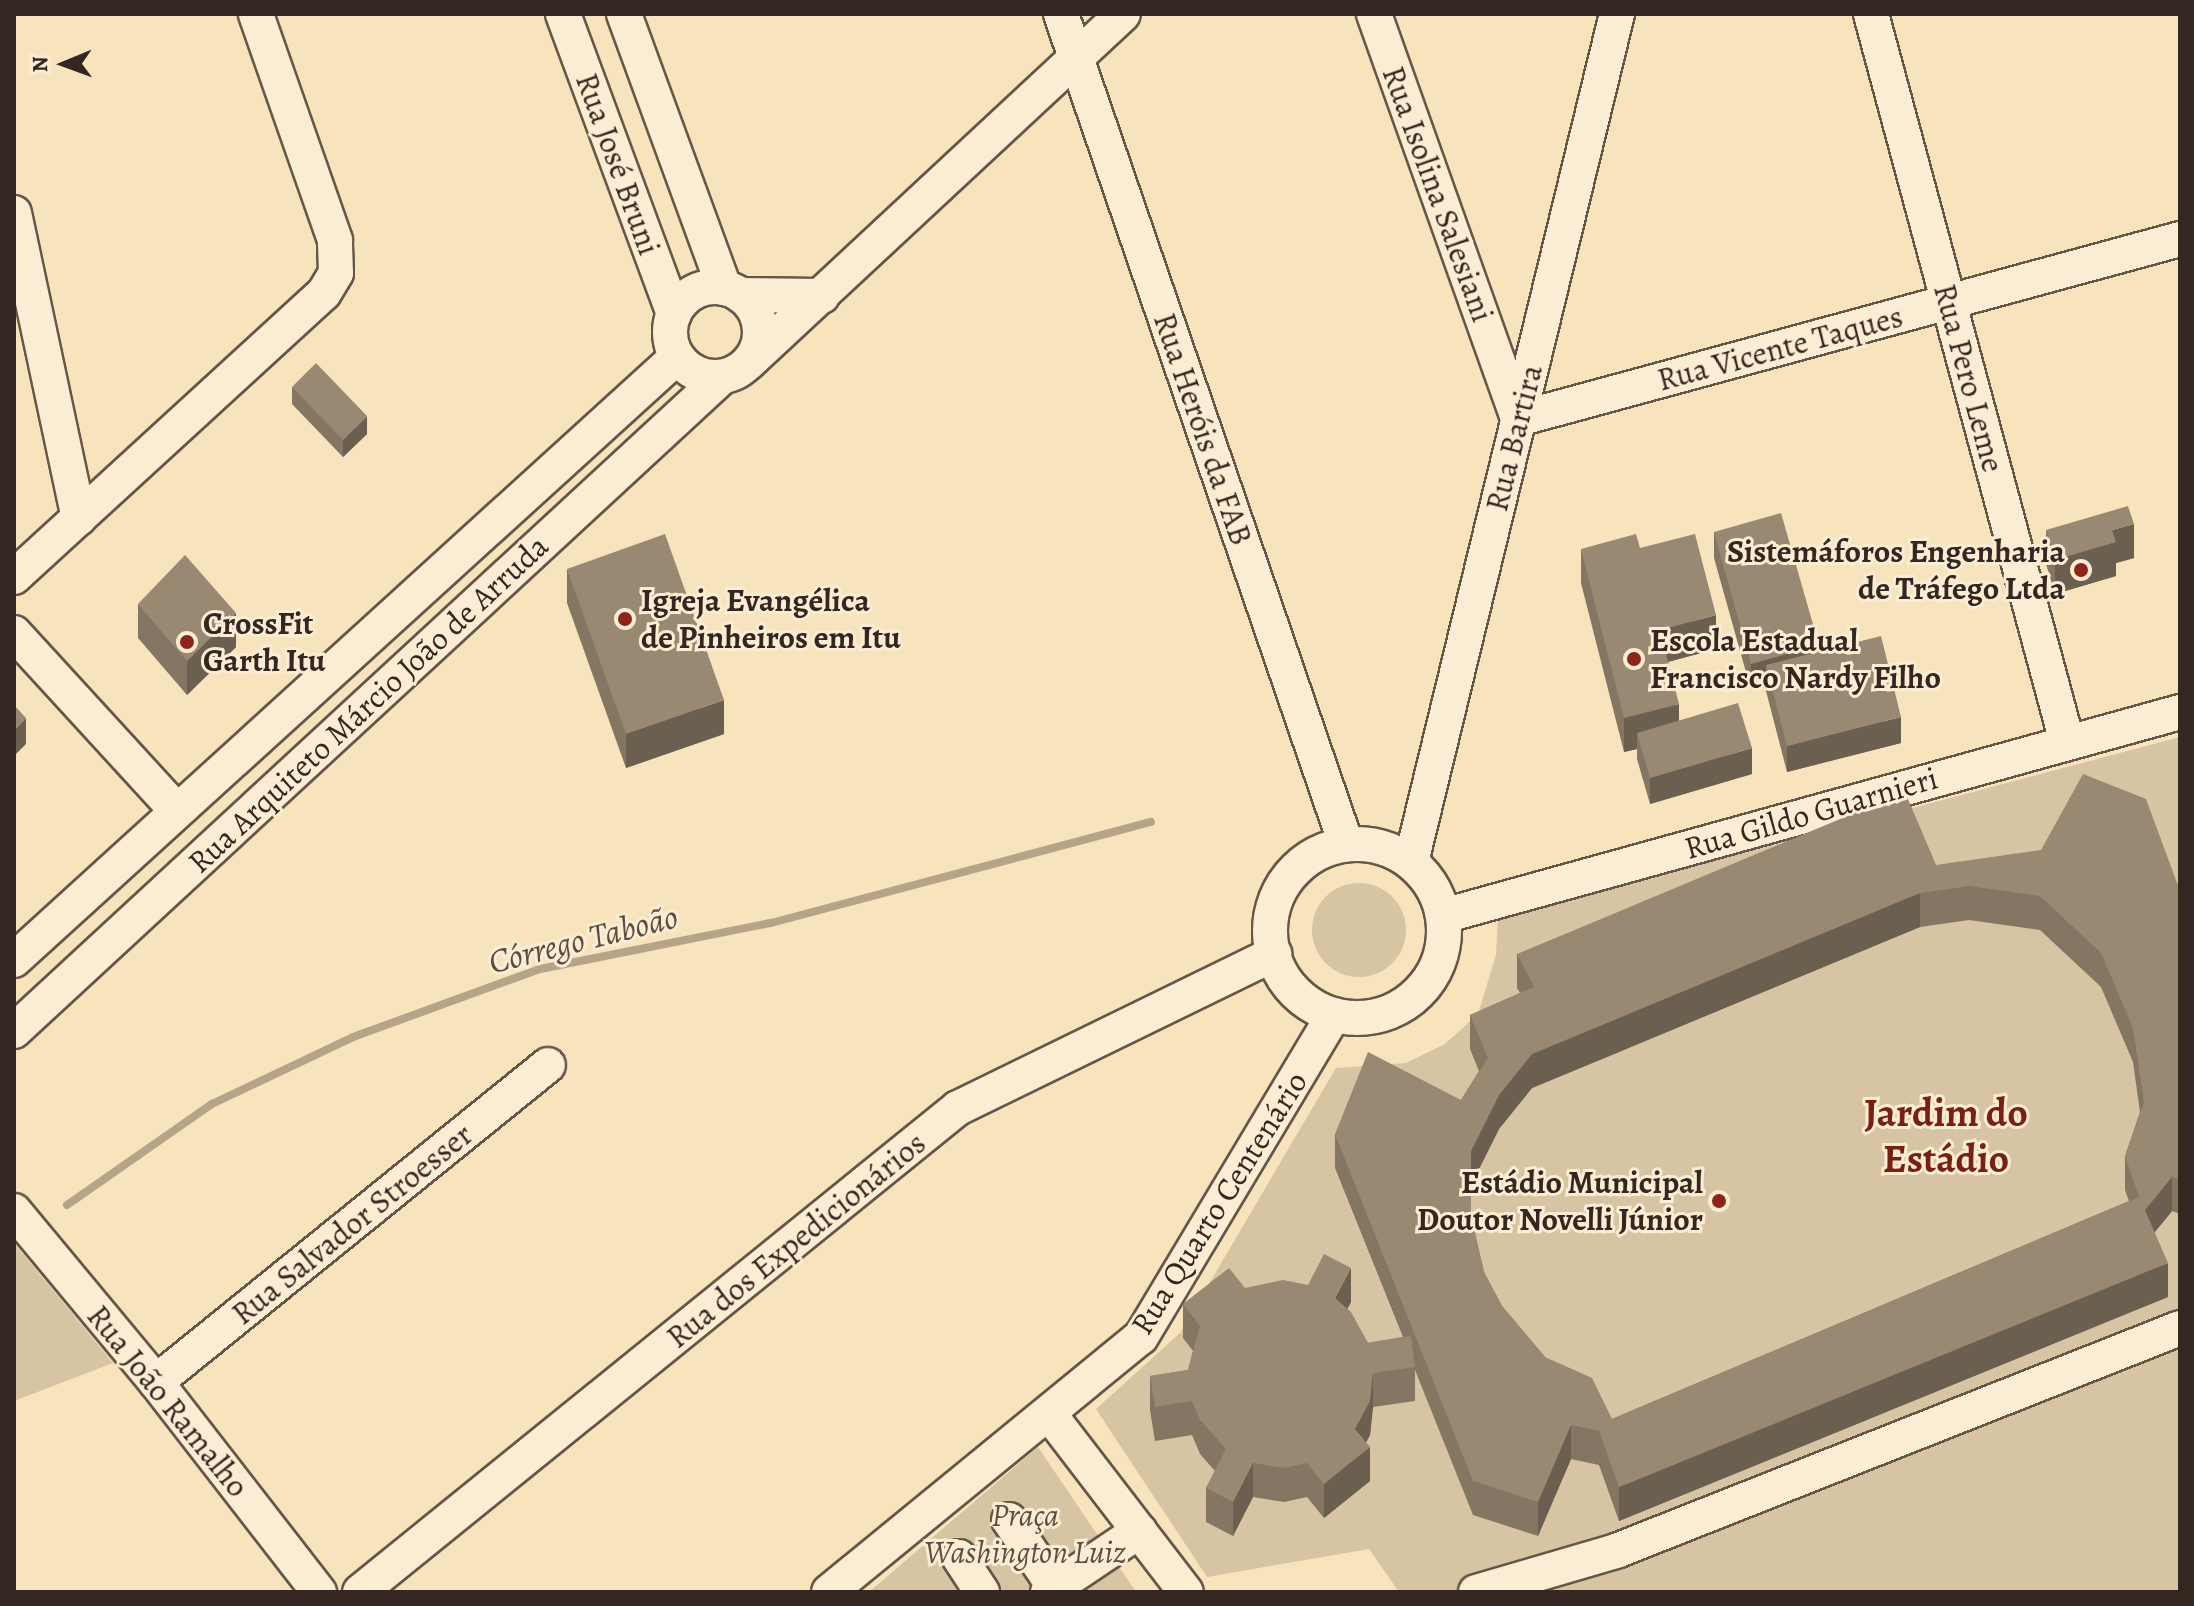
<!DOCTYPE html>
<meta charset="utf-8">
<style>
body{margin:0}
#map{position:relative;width:2194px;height:1606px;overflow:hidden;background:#f7e4bc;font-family:Alegreya,serif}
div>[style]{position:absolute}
.green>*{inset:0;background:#d6c4a2}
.round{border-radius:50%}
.stream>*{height:8px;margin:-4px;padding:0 4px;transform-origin:4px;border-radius:4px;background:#b5a487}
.roads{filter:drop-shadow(2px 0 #655648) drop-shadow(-2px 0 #655648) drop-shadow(0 2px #655648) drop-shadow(0 -2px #655648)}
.minor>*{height:34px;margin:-17px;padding:0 17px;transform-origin:17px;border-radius:17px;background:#faedd3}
.minor>.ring{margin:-17px;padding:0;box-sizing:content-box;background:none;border:34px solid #faedd3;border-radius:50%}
.wall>*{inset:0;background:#847662}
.shaded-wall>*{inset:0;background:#6b6050}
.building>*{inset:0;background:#998972}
.dots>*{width:22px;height:22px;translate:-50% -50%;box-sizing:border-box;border:4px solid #faedd3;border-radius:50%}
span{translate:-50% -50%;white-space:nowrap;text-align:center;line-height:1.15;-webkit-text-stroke:6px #faedd3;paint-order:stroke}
.street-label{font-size:32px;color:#342721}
.poi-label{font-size:32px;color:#342721;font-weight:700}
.right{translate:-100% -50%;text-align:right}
.left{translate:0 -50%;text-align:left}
.park-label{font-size:32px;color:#5c4e41;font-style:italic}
.water-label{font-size:34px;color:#5b4c40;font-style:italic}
.district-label{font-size:40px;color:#7a1f14;font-weight:700}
.frame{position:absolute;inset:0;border:16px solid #342721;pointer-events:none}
.north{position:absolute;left:24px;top:24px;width:80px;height:80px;-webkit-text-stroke:6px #faedd3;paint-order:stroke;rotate:269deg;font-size:22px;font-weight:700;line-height:32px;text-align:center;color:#342721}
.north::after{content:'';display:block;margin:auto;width:28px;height:36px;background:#342721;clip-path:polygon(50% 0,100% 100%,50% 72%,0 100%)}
</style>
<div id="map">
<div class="green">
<i style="clip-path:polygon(2180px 737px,2180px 1592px,1399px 1592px,1369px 1549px,1207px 1577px,1096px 1409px,1180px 1333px,1336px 1068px,1406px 1063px,1445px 1044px,1478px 1014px,1496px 955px,1498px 918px)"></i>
<i class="round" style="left:1312px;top:883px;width:94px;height:94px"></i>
<i style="clip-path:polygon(14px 1243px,113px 1363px,14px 1401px)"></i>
<i style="clip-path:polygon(1038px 1447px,1136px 1592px,869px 1592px)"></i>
</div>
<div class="stream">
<i style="left:67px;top:1205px;width:177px;rotate:-34.9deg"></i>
<i style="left:212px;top:1104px;width:156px;rotate:-25.4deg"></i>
<i style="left:353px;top:1037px;width:199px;rotate:-20deg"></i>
<i style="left:540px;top:969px;width:236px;rotate:-11.3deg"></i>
<i style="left:771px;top:923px;width:393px;rotate:-14.9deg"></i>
</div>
<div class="roads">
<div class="minor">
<i style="left:563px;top:14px;width:320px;rotate:69.7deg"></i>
<i style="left:624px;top:14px;width:292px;rotate:69.9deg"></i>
<i style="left:1061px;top:14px;width:878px;rotate:71.05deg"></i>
<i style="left:1374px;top:14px;width:430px;rotate:70.4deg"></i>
<i style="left:1518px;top:419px;width:686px;rotate:-15.21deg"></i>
<i style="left:1871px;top:14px;width:754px;rotate:74.93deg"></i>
<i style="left:14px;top:213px;width:312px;rotate:78deg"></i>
<i class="ring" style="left:670px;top:287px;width:56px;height:56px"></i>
<i style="left:740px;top:295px;width:82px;rotate:0.7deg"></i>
<i style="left:748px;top:363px;width:512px;rotate:-42.94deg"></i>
<i style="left:14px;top:577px;width:420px;rotate:-42.5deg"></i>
<i style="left:324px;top:293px;width:23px;rotate:-59deg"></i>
<i style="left:336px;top:273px;width:33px;rotate:-92deg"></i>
<i style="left:335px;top:240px;width:239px;rotate:-109.3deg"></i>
<i style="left:14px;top:633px;width:241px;rotate:47.5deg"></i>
<i class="ring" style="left:1270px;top:844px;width:140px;height:140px"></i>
<i style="left:1411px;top:862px;width:873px;rotate:-76.35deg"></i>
<i style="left:1443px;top:916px;width:765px;rotate:-15.47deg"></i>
<i style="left:14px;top:960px;width:896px;rotate:-42.29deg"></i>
<i style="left:14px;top:1031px;width:964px;rotate:-42.73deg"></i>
<i style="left:14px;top:1211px;width:222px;rotate:50.3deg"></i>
<i style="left:156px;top:1382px;width:266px;rotate:52.2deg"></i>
<i style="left:156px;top:1382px;width:504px;rotate:-38.96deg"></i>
<i style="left:1050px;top:1415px;width:223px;rotate:52.5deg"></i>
<i style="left:1009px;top:1520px;width:87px;rotate:55.8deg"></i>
<i style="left:959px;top:1557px;width:42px;rotate:56.7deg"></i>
<i style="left:360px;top:1592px;width:769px;rotate:-38.99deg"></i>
<i style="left:958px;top:1108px;width:352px;rotate:-26deg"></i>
<i style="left:829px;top:1592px;width:403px;rotate:-39.3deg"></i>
<i style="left:1141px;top:1337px;width:375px;rotate:-59.1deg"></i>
<i style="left:1048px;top:1592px;width:110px;rotate:-33.8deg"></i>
<i style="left:1476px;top:1592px;width:146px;rotate:-16.3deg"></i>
<i style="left:1616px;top:1551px;width:606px;rotate:-21.57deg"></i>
</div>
</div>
<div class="wall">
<i style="clip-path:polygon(292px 387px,367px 434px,343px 457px,292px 404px)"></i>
<i style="clip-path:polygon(2046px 530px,2134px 558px,2116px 563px,2116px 576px,2055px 594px,2046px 564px)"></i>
<i style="clip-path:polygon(1714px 532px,1819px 652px,1901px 743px,1787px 772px,1766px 691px,1766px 686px,1751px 690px,1714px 558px)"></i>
<i style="clip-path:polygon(1640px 548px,1716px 649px,1668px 662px,1679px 721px,1752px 774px,1650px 804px,1637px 759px,1637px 749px,1624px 752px,1581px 583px,1581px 549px)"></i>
<i style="clip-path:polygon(567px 569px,724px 734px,626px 768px,567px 603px)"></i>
<i style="clip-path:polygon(138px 604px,236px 647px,187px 695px,138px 638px)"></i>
<i style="clip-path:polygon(evenodd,1936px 865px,2180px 891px,2180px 1214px,2172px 1211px,2155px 1232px,2168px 1297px,1619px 1521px,1599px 1465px,1571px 1459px,1538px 1536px,1473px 1515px,1415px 1370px,1415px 1401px,1373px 1407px,1370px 1435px,1366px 1442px,1370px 1481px,1324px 1518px,1307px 1497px,1284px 1502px,1253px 1497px,1233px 1536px,1206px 1522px,1206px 1488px,1215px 1471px,1200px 1454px,1192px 1435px,1155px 1441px,1150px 1410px,1150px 1376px,1188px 1370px,1193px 1351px,1183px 1338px,1183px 1304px,1245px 1288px,1351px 1302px,1347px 1309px,1368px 1343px,1403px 1337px,1335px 1168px,1335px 1134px,1461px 1100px,1479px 1071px,1470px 1049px,1470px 1015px,1520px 993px,1517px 988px,1517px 954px,1936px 865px,1969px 920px,2040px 930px,2101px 987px,2133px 1062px,2140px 1112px,2125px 1156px,2125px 1190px,2129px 1201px,1612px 1419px,1545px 1357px,1502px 1306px,1484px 1272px,1471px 1216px,1471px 1185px,1499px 1129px,1532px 1088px,1920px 927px,1969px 920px)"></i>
</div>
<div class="shaded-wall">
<i style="clip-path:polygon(367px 416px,367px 434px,343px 457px,343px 440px)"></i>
<i style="clip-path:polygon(2134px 524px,2134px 558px,2116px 563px,2116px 576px,2055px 594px,2055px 560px,2112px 530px)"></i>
<i style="clip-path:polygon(236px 613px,236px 647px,187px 695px,187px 661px)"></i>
<i style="clip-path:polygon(1716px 615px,1716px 649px,1660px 664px,1660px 630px)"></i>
<i style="clip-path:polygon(1819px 645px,1819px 671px,1766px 665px,1766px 686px,1751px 690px,1751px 664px)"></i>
<i style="clip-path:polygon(724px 700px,724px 734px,626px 768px,626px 734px)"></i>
<i style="clip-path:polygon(1679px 704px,1679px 738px,1637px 733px,1637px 749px,1624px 752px,1624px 718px)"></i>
<i style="clip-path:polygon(1901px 717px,1901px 743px,1787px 772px,1787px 746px)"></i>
<i style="clip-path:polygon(26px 718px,26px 744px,14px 756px,14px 730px)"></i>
<i style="clip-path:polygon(1752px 748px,1752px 774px,1650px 804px,1650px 778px)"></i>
<i style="clip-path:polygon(1920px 893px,1920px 927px,1532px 1088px,1499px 1129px,1471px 1185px,1471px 1151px,1499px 1095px,1532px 1054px)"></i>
<i style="clip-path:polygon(2172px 1177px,2172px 1211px,2145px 1244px,2145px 1210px)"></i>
<i style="clip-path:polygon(2168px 1263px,2168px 1297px,1619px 1521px,1619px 1487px)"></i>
<i style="clip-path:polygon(1351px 1268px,1351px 1302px,1335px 1332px,1335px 1298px)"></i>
<i style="clip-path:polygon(1373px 1373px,1373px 1407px,1370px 1435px,1359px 1456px,1370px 1447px,1370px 1481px,1324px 1518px,1324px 1484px)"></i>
<i style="clip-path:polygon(1571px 1425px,1571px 1459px,1538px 1536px,1538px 1502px)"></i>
<i style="clip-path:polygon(1253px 1463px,1253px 1497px,1233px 1536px,1233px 1502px)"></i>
</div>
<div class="building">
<i style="clip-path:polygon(316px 363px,367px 416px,343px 440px,292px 387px)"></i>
<i style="clip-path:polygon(2128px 506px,2134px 524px,2112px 530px,2116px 542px,2055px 560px,2046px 530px)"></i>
<i style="clip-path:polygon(1781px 513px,1819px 645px,1751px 664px,1714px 532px)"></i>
<i style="clip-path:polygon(665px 534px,724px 700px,626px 734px,567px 569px)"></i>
<i style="clip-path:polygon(1636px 534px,1640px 548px,1695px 534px,1716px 615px,1660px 630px,1679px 704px,1624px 718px,1581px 549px)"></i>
<i style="clip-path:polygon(185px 555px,236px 613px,187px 661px,138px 604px)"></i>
<i style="clip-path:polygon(1881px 636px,1901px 717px,1787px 746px,1766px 665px)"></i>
<i style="clip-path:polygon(1738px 703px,1752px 748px,1650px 778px,1637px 733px)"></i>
<i style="clip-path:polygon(14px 705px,26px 718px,14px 730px)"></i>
<i style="clip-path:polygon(evenodd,2083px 774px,2146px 799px,2180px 891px,2180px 1180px,2172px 1177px,2145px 1210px,2168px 1263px,1619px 1487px,1599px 1431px,1571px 1425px,1538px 1502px,1473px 1481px,1335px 1134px,1368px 1052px,1461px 1100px,1488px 1058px,1470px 1015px,1534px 987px,1517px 954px,1905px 792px,1936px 865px,2041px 850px,2083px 774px,1969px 886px,2040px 896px,2101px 953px,2133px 1028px,2144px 1102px,2125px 1156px,2139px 1197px,1612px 1419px,1592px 1378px,1545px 1357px,1502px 1306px,1484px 1272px,1471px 1216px,1471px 1151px,1499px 1095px,1532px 1054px,1920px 893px,1969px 886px)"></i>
<i style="clip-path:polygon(1324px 1254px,1351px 1268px,1335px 1298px,1351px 1312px,1368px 1343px,1411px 1336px,1415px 1367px,1373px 1373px,1370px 1401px,1355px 1429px,1370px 1447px,1324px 1484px,1307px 1463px,1284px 1468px,1253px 1463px,1233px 1502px,1206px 1488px,1226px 1449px,1200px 1420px,1192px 1401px,1155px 1407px,1150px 1376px,1188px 1370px,1200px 1326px,1183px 1304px,1229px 1268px,1245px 1288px,1283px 1280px,1308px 1285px)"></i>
</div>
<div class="dots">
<i style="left:2081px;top:570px;background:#8f2418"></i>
<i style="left:625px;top:619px;background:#8f2418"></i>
<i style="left:187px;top:642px;background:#8f2418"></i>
<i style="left:1634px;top:659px;background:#8f2418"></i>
<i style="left:1719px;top:1201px;background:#8f2418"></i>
</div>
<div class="street-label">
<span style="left:618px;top:164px;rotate:70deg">Rua José Bruni</span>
<span style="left:1438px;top:194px;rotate:70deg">Rua Isolina Salesiani</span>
<span style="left:1780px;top:348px;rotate:-15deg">Rua Vicente Taques</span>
<span style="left:1969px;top:378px;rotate:75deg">Rua Pero Leme</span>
<span style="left:1203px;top:429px;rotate:71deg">Rua Heróis da FAB</span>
<span style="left:1514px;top:438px;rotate:-76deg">Rua Bartira</span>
<span style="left:368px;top:704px;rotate:-43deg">Rua Arquiteto Márcio João de Arruda</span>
<span style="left:1811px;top:813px;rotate:-16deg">Rua Gildo Guarnieri</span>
<span style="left:1219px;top:1203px;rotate:-58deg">Rua Quarto Centenário</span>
<span style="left:352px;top:1224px;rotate:-39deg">Rua Salvador Stroesser</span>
<span style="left:796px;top:1240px;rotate:-39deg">Rua dos Expedicionários</span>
<span style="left:168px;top:1401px;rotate:51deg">Rua João Ramalho</span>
</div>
<div class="poi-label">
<span class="right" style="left:2065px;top:570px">Sistemáforos Engenharia<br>de Tráfego Ltda</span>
<span class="left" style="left:641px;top:619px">Igreja Evangélica<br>de Pinheiros em Itu</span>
<span class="left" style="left:203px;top:642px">CrossFit<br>Garth Itu</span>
<span class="left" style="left:1650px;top:659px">Escola Estadual<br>Francisco Nardy Filho</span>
<span class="right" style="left:1703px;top:1201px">Estádio Municipal<br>Doutor Novelli Júnior</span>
</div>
<div class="park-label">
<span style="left:1025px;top:1534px">Praça<br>Washington Luiz</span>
</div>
<div class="water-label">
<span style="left:583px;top:939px;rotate:-14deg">Córrego Taboão</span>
</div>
<div class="district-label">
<span style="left:1946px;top:1136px">Jardim do<br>Estádio</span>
</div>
<div class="frame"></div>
<div class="north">N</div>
</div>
